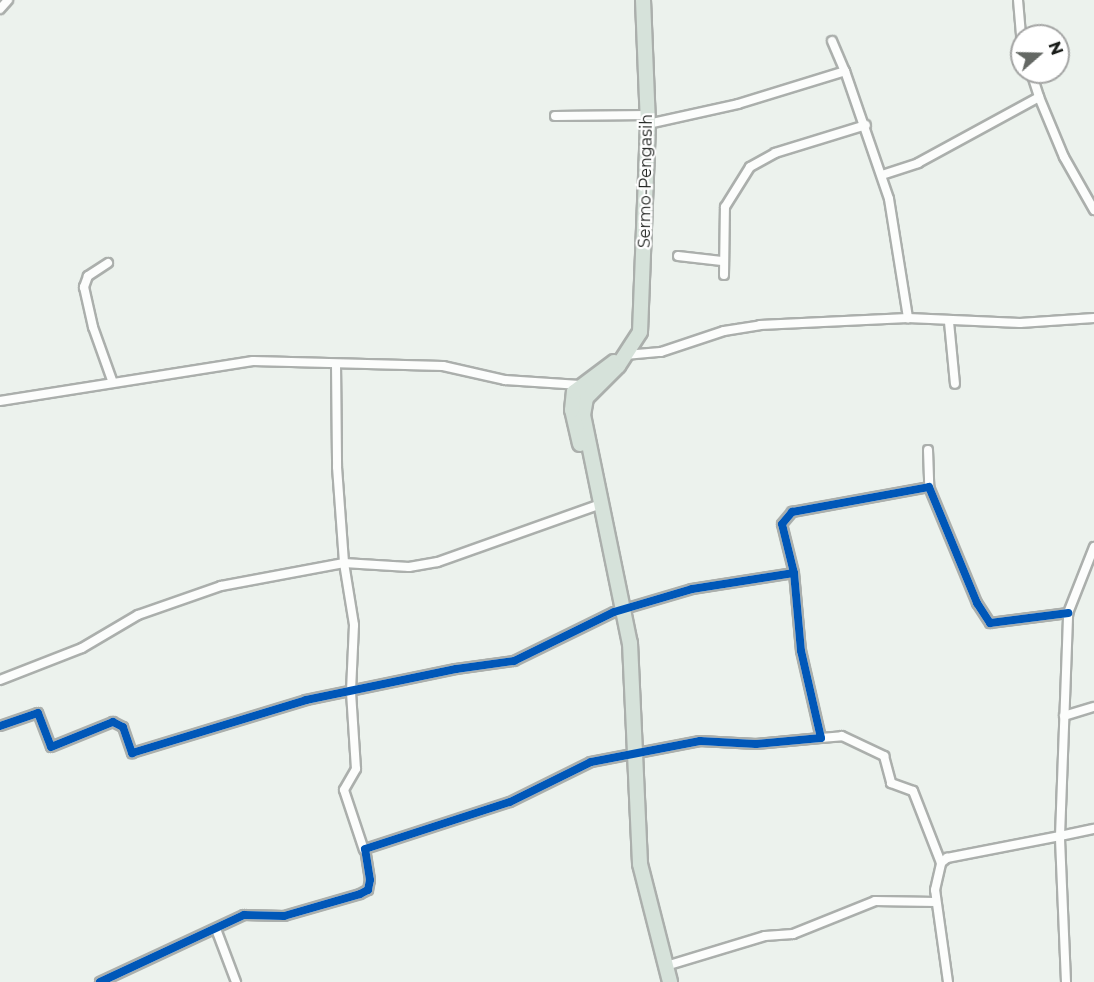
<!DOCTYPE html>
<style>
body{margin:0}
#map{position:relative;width:1094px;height:982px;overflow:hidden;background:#ecf2ed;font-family:Montserrat,sans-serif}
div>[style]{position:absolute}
.roads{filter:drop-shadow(2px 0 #abafac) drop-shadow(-2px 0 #abafac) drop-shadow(0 2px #abafac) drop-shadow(0 -2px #abafac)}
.minor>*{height:8px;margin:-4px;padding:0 4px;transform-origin:4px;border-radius:4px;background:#fcfdfc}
.primary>*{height:14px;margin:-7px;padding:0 7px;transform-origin:7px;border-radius:7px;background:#d6e2da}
.cycleway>*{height:8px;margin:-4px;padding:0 4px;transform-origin:4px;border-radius:4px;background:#0057b8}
span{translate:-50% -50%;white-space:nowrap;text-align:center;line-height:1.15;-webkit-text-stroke:4.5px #fff;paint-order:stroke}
.street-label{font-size:16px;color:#1b1e1b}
.north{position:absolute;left:1010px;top:24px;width:60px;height:60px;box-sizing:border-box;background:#fff;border:2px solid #a4a5a4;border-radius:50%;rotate:70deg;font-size:16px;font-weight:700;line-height:24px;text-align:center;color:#1b1e1b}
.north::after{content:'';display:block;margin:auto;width:21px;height:27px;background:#646864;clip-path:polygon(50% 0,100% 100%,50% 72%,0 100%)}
</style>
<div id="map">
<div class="roads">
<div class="minor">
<i style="left:1018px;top:0;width:47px;rotate:85.1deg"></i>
<i style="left:0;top:9px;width:12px;rotate:-48deg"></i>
<i style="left:832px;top:41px;width:33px;rotate:67deg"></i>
<i style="left:1031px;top:72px;width:26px;rotate:72deg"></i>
<i style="left:555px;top:116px;width:93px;rotate:-0.6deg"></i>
<i style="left:648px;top:124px;width:92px;rotate:-12.5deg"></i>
<i style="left:738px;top:104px;width:112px;rotate:-17.1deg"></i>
<i style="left:845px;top:71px;width:135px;rotate:71deg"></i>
<i style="left:889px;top:199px;width:121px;rotate:80.9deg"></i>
<i style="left:882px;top:175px;width:38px;rotate:-18deg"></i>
<i style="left:918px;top:163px;width:138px;rotate:-28.6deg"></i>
<i style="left:1039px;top:97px;width:65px;rotate:67.4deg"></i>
<i style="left:1064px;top:157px;width:61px;rotate:60.5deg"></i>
<i style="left:678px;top:256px;width:44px;rotate:6.5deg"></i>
<i style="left:108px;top:263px;width:24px;rotate:147deg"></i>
<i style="left:88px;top:276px;width:12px;rotate:110deg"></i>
<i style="left:84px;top:287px;width:41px;rotate:77.3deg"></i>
<i style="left:93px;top:327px;width:59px;rotate:70.3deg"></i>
<i style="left:724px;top:275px;width:68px;rotate:-89.2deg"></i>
<i style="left:725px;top:207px;width:47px;rotate:-58deg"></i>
<i style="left:750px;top:167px;width:29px;rotate:-29deg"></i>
<i style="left:775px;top:153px;width:95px;rotate:-17.1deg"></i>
<i style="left:949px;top:322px;width:62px;rotate:84.5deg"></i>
<i style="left:625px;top:355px;width:36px;rotate:-5deg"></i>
<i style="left:661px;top:352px;width:66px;rotate:-18.4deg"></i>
<i style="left:724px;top:331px;width:36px;rotate:-9deg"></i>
<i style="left:760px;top:325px;width:148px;rotate:-2.7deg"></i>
<i style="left:908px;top:318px;width:112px;rotate:2.6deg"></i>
<i style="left:1020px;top:323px;width:74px;rotate:-3.9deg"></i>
<i style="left:336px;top:364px;width:103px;rotate:89.4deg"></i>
<i style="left:337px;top:467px;width:96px;rotate:85.8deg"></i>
<i style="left:344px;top:563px;width:63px;rotate:80.8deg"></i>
<i style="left:354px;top:625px;width:67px;rotate:92.6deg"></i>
<i style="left:351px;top:692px;width:77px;rotate:86.3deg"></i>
<i style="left:356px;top:769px;width:24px;rotate:120deg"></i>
<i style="left:344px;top:790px;width:63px;rotate:71.6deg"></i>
<i style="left:0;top:401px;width:256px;rotate:-9deg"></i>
<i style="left:253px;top:361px;width:190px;rotate:1.5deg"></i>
<i style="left:443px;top:366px;width:64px;rotate:12.7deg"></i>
<i style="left:505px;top:380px;width:75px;rotate:3.8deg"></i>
<i style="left:928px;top:450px;width:37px;rotate:88deg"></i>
<i style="left:0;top:680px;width:88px;rotate:-21.3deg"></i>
<i style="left:82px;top:648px;width:65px;rotate:-30.5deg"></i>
<i style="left:138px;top:615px;width:88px;rotate:-19.3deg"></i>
<i style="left:221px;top:586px;width:125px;rotate:-10.6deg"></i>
<i style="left:344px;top:563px;width:65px;rotate:3.5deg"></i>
<i style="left:409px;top:567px;width:29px;rotate:-10deg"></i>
<i style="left:438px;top:562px;width:173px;rotate:-19.6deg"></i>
<i style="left:1064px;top:716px;width:31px;rotate:-17deg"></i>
<i style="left:0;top:726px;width:40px;rotate:-18.9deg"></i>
<i style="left:38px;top:713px;width:36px;rotate:69deg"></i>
<i style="left:51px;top:747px;width:67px;rotate:-22deg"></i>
<i style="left:113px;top:722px;width:11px;rotate:27deg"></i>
<i style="left:123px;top:727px;width:28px;rotate:71deg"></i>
<i style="left:132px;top:753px;width:182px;rotate:-16.9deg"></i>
<i style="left:306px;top:700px;width:153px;rotate:-11.7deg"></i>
<i style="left:456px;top:669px;width:59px;rotate:-7.9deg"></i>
<i style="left:514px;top:661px;width:111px;rotate:-26.1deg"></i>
<i style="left:614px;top:612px;width:81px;rotate:-16.4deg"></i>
<i style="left:692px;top:589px;width:103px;rotate:-8.9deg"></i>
<i style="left:794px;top:573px;width:50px;rotate:-103.8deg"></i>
<i style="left:782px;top:524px;width:16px;rotate:-50deg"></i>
<i style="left:792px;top:512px;width:139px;rotate:-10.3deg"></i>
<i style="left:929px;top:487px;width:126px;rotate:67.5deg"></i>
<i style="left:977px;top:603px;width:24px;rotate:57deg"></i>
<i style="left:990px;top:623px;width:79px;rotate:-7.3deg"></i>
<i style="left:821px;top:738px;width:21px;rotate:-5deg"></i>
<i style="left:842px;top:736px;width:47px;rotate:25.5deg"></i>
<i style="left:884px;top:756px;width:28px;rotate:75deg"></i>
<i style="left:891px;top:783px;width:23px;rotate:20deg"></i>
<i style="left:913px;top:791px;width:77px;rotate:68.7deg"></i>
<i style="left:216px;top:929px;width:57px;rotate:69.3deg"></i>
<i style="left:666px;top:966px;width:103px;rotate:-16.9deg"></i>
<i style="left:765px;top:936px;width:28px;rotate:-4deg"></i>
<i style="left:793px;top:934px;width:88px;rotate:-21.9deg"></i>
<i style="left:875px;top:901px;width:61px;rotate:0.9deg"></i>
<i style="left:100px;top:982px;width:159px;rotate:-25deg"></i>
<i style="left:244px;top:915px;width:40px;rotate:1.4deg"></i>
<i style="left:284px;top:916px;width:79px;rotate:-16.1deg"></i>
<i style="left:360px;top:894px;width:9px;rotate:-27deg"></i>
<i style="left:368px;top:890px;width:10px;rotate:-79deg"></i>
<i style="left:370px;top:880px;width:31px;rotate:-99deg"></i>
<i style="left:365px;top:849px;width:152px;rotate:-18deg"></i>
<i style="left:510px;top:802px;width:90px;rotate:-26.3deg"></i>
<i style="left:591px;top:762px;width:111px;rotate:-10.9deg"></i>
<i style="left:700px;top:741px;width:56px;rotate:3.1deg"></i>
<i style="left:756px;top:744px;width:65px;rotate:-5.3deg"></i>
<i style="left:821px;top:738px;width:89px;rotate:-102.9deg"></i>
<i style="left:801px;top:651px;width:78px;rotate:-95.1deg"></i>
<i style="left:948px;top:982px;width:93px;rotate:-98deg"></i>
<i style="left:935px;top:890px;width:28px;rotate:-77deg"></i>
<i style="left:941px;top:863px;width:8px;rotate:-40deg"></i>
<i style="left:947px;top:858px;width:115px;rotate:-11deg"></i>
<i style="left:1060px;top:836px;width:223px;rotate:-87.9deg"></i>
<i style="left:1068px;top:613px;width:71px;rotate:-68.5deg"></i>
<i style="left:1066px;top:982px;width:146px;rotate:-92.4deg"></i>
<i style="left:1060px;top:836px;width:35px;rotate:-12deg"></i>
</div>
<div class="primary">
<i style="left:643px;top:0;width:124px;rotate:87.7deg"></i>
<i style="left:648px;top:124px;width:208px;rotate:92.2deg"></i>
<i style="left:640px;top:332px;width:40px;rotate:122.9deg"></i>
<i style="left:618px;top:366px;width:45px;rotate:135deg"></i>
<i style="left:586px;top:398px;width:17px;rotate:100deg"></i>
<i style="left:583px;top:415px;width:233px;rotate:78.4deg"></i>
<i style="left:630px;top:643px;width:221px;rotate:87.4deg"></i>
<i style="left:640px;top:864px;width:122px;rotate:75.7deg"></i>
<i style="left:580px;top:444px;width:35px;rotate:-103deg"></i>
<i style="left:572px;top:410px;width:18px;rotate:-84deg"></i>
<i style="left:574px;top:392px;width:50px;rotate:-36.9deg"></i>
</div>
</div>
<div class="cycleway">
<i style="left:0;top:726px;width:40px;rotate:-18.9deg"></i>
<i style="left:38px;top:713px;width:36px;rotate:69deg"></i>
<i style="left:51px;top:747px;width:67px;rotate:-22deg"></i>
<i style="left:113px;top:722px;width:11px;rotate:27deg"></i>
<i style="left:123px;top:727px;width:28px;rotate:71deg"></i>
<i style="left:132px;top:753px;width:182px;rotate:-16.9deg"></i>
<i style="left:306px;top:700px;width:153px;rotate:-11.7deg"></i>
<i style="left:456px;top:669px;width:59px;rotate:-7.9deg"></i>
<i style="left:514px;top:661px;width:111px;rotate:-26.1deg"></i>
<i style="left:614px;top:612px;width:81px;rotate:-16.4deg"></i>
<i style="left:692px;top:589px;width:103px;rotate:-8.9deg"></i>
<i style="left:794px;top:573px;width:50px;rotate:-103.8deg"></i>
<i style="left:782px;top:524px;width:16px;rotate:-50deg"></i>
<i style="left:792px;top:512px;width:139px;rotate:-10.3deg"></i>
<i style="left:929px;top:487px;width:126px;rotate:67.5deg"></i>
<i style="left:977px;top:603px;width:24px;rotate:57deg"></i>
<i style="left:990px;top:623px;width:79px;rotate:-7.3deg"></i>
<i style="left:100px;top:982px;width:159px;rotate:-25deg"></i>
<i style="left:244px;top:915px;width:40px;rotate:1.4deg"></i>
<i style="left:284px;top:916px;width:79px;rotate:-16.1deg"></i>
<i style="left:360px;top:894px;width:9px;rotate:-27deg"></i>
<i style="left:368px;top:890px;width:10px;rotate:-79deg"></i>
<i style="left:370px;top:880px;width:31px;rotate:-99deg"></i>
<i style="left:365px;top:849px;width:152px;rotate:-18deg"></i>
<i style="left:510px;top:802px;width:90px;rotate:-26.3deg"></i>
<i style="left:591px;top:762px;width:111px;rotate:-10.9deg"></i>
<i style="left:700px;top:741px;width:56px;rotate:3.1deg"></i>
<i style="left:756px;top:744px;width:65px;rotate:-5.3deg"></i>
<i style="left:821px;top:738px;width:89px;rotate:-102.9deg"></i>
<i style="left:801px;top:651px;width:78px;rotate:-95.1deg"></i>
</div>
<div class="street-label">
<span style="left:646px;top:181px;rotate:-89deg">Sermo-Pengasih</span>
</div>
<div class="north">N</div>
</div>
